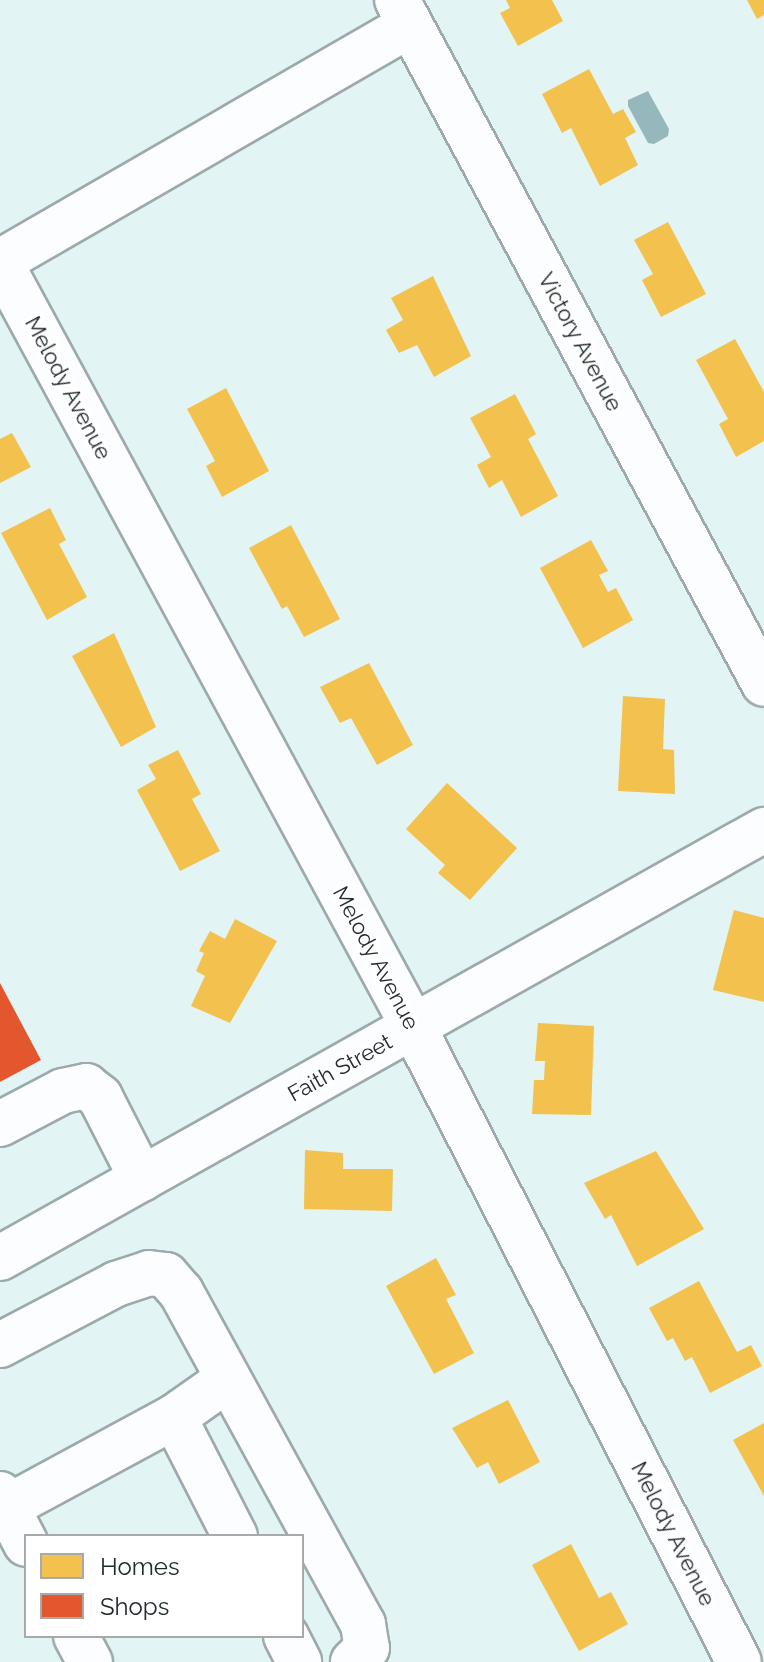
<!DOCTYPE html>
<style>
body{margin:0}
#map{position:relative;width:764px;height:1662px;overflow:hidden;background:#e3f4f5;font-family:Raleway,sans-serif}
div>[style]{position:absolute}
.water>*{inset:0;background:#96b8bc}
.homes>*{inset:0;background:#f2c14e}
.shops>*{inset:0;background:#e4572e}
.roads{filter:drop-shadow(2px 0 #9da9aa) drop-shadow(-2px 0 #9da9aa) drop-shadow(0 2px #9da9aa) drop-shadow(0 -2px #9da9aa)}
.minor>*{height:44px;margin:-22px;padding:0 22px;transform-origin:22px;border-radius:22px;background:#fbfdfe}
span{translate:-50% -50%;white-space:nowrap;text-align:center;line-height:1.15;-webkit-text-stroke:8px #fff;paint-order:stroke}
.street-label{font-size:22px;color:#202b2d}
.legend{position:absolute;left:24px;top:1534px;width:280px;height:104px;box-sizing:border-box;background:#fff;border:2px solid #a6aaab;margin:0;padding:10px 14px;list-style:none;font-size:24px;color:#202b2d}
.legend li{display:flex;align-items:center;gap:16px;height:40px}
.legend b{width:40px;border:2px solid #a6aaab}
</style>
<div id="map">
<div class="water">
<i style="clip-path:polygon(648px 91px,669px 129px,668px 136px,654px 144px,648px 143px,628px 106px,628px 100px)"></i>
</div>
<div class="homes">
<i style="clip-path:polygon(506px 0,552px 0,563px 21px,518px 46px,500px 13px,510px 8px)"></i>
<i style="clip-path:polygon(747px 0,764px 0,764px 15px,757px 19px)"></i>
<i style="clip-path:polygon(589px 69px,613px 114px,623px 109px,636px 132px,625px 138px,638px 165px,600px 186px,571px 128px,562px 133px,542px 94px)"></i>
<i style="clip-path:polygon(668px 222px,706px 294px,661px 317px,642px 280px,653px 274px,634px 240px)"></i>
<i style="clip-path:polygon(433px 276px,471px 356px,434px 377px,417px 345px,399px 353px,386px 330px,403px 320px,391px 298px)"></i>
<i style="clip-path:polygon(735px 339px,764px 392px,764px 441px,736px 457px,719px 424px,728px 419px,696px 360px)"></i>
<i style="clip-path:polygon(226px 388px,269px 471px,222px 497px,206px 466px,215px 461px,187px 409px)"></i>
<i style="clip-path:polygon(515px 394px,536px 434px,528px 439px,558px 496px,521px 517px,502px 480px,489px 488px,477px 465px,491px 457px,470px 418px)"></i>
<i style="clip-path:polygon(12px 433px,31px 467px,0 483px,0 439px)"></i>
<i style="clip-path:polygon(50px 508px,66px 540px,59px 544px,87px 597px,47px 620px,1px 533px)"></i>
<i style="clip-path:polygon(291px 525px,340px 619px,304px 637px,287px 606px,282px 609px,249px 548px)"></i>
<i style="clip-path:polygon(591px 540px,608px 571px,599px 575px,608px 592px,616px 588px,633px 620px,583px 648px,540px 568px)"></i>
<i style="clip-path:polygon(114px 633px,156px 727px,121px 747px,72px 656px)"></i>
<i style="clip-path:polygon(369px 663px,413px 745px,377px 765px,351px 718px,340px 723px,320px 687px)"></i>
<i style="clip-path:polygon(623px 696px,665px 699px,663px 749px,674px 750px,675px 794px,618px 791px)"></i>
<i style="clip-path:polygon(178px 750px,201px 794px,192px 799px,220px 851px,180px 871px,137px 790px,156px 779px,148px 765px)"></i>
<i style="clip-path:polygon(447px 783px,517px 848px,470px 900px,438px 873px,445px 865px,406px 829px)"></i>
<i style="clip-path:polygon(734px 910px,764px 918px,764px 1002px,713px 990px)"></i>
<i style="clip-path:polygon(235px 919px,277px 941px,230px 1023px,191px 1006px,205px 976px,196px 971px,204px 953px,199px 951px,210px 931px,225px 939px)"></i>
<i style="clip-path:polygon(538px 1023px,594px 1026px,591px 1115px,532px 1114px,534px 1080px,544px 1080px,545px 1061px,535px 1061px)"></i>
<i style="clip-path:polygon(305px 1150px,343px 1153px,343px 1169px,393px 1169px,392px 1211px,304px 1209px)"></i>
<i style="clip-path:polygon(656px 1151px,704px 1229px,637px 1266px,611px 1215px,605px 1219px,584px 1183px)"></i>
<i style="clip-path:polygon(436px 1258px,456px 1295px,446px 1299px,474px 1353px,434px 1374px,386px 1286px)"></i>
<i style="clip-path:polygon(699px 1281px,737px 1352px,751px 1345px,762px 1366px,710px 1393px,692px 1357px,685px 1361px,673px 1338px,667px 1341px,649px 1308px)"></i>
<i style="clip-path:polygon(508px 1400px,540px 1462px,499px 1484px,488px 1462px,477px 1468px,452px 1428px)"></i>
<i style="clip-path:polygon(764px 1423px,764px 1496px,733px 1440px)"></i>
<i style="clip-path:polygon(571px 1544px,599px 1598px,611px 1592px,628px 1624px,579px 1651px,532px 1565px)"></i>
</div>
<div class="shops">
<i style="clip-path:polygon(0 983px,41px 1060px,0 1082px)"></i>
</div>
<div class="roads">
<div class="minor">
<i style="left:397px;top:0;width:776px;rotate:61.78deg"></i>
<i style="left:410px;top:25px;width:474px;rotate:150deg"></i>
<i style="left:0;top:262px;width:871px;rotate:61.61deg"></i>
<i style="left:414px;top:1028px;width:712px;rotate:62.86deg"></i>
<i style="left:0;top:1124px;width:71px;rotate:-27.6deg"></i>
<i style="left:63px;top:1091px;width:24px;rotate:-12deg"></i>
<i style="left:86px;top:1086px;width:18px;rotate:38deg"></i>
<i style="left:100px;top:1097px;width:92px;rotate:62.9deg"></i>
<i style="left:0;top:1258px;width:876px;rotate:-29.26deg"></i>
<i style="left:0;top:1345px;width:131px;rotate:-27.7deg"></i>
<i style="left:116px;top:1284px;width:35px;rotate:-18deg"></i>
<i style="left:149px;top:1273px;width:17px;rotate:7deg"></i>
<i style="left:166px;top:1275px;width:23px;rotate:49deg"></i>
<i style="left:181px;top:1292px;width:379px;rotate:61.3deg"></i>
<i style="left:363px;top:1624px;width:24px;rotate:81deg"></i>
<i style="left:367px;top:1648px;width:20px;rotate:135deg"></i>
<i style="left:174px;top:1417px;width:134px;rotate:62.9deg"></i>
<i style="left:0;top:1494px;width:56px;rotate:62.5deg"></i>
<i style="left:0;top:1511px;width:198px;rotate:-28.4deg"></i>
<i style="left:174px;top:1417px;width:66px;rotate:-35.1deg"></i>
<i style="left:76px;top:1636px;width:30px;rotate:62deg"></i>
<i style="left:286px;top:1636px;width:29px;rotate:63deg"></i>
</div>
</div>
<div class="street-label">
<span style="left:580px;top:342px;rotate:62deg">Victory Avenue</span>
<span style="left:68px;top:388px;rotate:62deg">Melody Avenue</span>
<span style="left:376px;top:958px;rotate:62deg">Melody Avenue</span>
<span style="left:340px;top:1068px;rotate:-29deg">Faith Street</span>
<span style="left:673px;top:1534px;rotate:63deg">Melody Avenue</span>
</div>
<ul class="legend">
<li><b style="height:22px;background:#f2c14e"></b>Homes</li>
<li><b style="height:22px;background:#e4572e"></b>Shops</li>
</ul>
</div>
